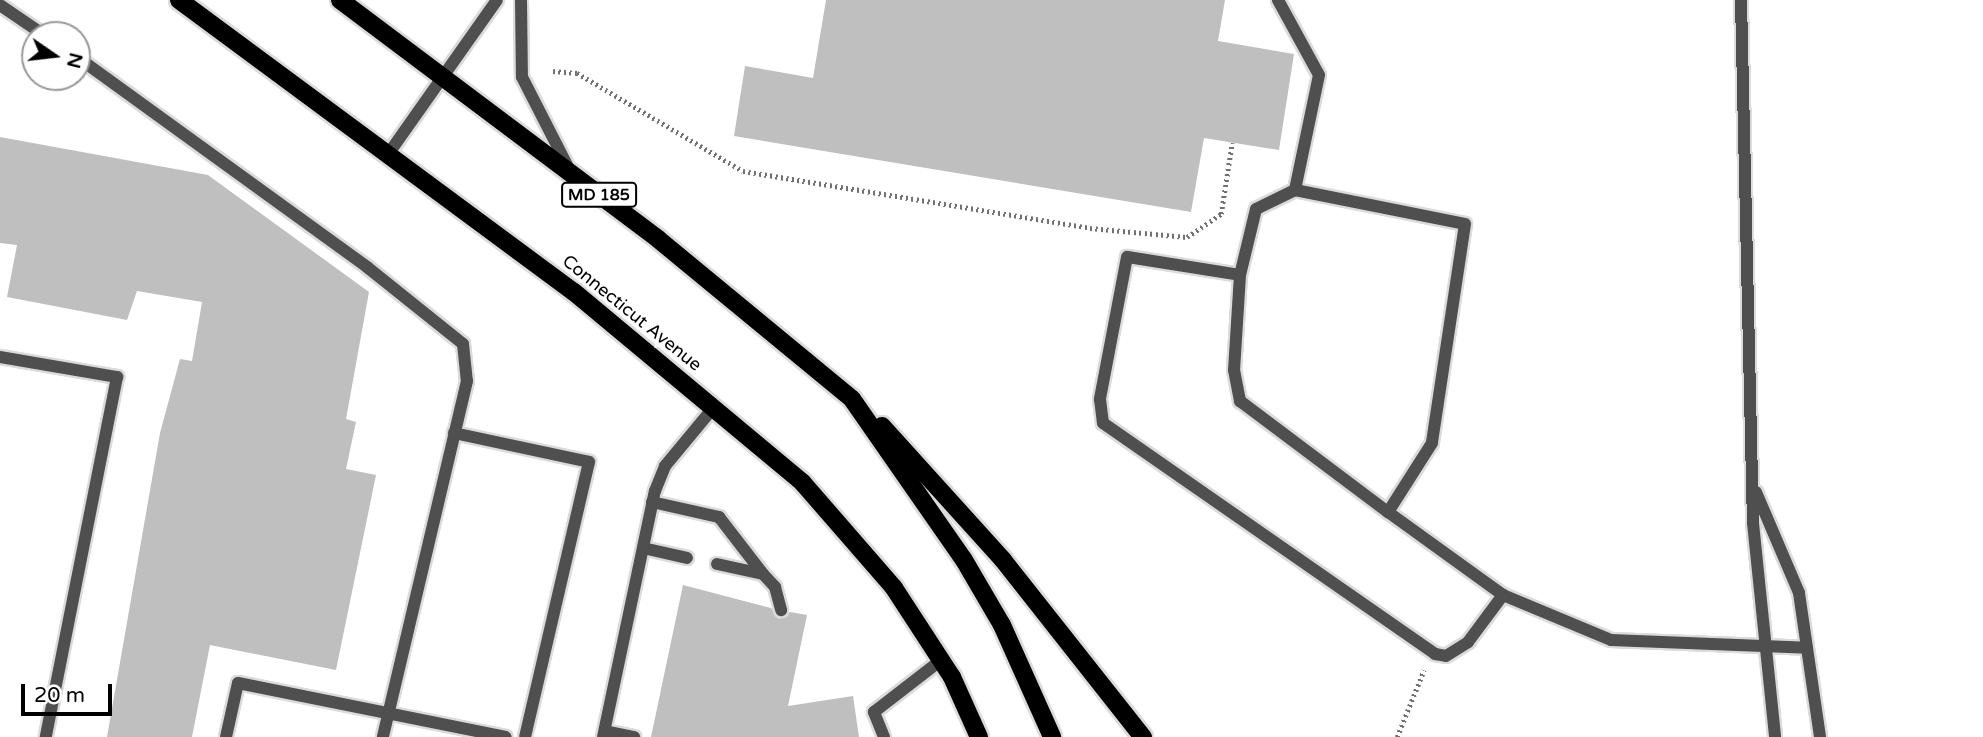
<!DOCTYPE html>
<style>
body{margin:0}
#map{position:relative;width:1983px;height:737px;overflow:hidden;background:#fff;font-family:"Varela Round",sans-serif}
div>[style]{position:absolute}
.building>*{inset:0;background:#bfbfbf}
.path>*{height:4.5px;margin-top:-2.25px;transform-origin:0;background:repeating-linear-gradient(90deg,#717171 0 2px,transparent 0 5.5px)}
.roads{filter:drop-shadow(2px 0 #dbdbdb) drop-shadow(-2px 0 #dbdbdb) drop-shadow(0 2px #dbdbdb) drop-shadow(0 -2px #dbdbdb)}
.lane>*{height:12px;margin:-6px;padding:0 6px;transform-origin:6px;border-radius:6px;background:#4f4f4f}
.primary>*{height:18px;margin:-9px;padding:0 9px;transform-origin:9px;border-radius:9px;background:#000}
span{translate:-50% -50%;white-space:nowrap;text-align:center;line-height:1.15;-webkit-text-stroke:7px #fff;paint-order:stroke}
.shield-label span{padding:2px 5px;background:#fff;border:2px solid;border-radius:5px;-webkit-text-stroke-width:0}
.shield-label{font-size:16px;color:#000;font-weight:700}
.street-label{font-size:18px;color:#000}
.north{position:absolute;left:21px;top:21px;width:70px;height:70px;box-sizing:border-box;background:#fff;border:2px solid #999;border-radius:50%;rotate:104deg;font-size:19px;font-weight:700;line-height:28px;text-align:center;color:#000}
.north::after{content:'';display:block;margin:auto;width:24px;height:32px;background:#000;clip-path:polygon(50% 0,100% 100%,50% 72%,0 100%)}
.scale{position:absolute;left:21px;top:684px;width:91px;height:32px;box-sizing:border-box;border:4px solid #000;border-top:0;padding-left:9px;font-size:21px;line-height:24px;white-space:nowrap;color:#000;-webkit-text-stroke:5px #fff;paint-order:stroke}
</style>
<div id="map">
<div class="building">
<i style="clip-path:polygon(826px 0,1225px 0,1218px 41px,1294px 54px,1279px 150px,1204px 138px,1191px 212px,734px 136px,745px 66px,813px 78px)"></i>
<i style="clip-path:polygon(0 137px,208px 175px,369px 292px,346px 419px,356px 422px,346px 469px,376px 475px,336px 670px,210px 645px,192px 737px,107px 737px,160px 433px,180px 359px,192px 361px,202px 302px,137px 291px,127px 320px,7px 297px,17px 245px,0 243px)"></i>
<i style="clip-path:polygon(683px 585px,771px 608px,779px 619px,790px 612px,807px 615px,788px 706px,853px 696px,859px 737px,651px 737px)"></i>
</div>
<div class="path">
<i style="left:553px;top:71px;width:24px;rotate:5deg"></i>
<i style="left:577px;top:73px;width:193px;rotate:30.6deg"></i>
<i style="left:743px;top:171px;width:352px;rotate:9.3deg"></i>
<i style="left:1090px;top:228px;width:97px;rotate:5.3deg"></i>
<i style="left:1187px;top:237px;width:41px;rotate:-34.1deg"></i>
<i style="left:1221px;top:214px;width:72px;rotate:-81.2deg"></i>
<i style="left:1397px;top:737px;width:72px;rotate:-68.1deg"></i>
</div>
<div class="roads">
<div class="lane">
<i style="left:521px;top:0;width:77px;rotate:89.3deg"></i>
<i style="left:522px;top:77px;width:101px;rotate:62.9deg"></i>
<i style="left:1278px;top:0;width:85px;rotate:61.3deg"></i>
<i style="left:1319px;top:75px;width:117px;rotate:101.8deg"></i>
<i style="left:1295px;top:190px;width:173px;rotate:11.3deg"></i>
<i style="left:1465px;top:224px;width:221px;rotate:98.6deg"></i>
<i style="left:1432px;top:443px;width:82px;rotate:122.5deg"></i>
<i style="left:1388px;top:512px;width:142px;rotate:35.8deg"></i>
<i style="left:1503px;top:595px;width:117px;rotate:22.6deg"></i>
<i style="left:1611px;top:640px;width:196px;rotate:2.3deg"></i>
<i style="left:1741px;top:0;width:523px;rotate:88.69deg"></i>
<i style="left:1753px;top:523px;width:215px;rotate:84.1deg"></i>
<i style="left:0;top:5px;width:53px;rotate:34.3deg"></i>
<i style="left:77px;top:57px;width:358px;rotate:35.9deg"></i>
<i style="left:367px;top:267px;width:123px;rotate:38.7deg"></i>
<i style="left:463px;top:344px;width:37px;rotate:84deg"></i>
<i style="left:467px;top:381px;width:366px;rotate:103.3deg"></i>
<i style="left:389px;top:153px;width:187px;rotate:-54.8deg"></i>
<i style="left:1295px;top:190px;width:43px;rotate:154deg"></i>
<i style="left:1256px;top:209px;width:68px;rotate:103.6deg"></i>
<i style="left:1240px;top:275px;width:95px;rotate:93.6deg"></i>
<i style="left:1234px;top:370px;width:32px;rotate:79deg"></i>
<i style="left:1240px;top:401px;width:185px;rotate:36.9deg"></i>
<i style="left:1240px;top:275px;width:114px;rotate:-170.9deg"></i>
<i style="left:1127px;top:257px;width:145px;rotate:100.8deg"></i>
<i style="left:1100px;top:399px;width:24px;rotate:83deg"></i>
<i style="left:1103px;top:423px;width:404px;rotate:34.8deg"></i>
<i style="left:1435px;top:654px;width:11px;rotate:10deg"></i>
<i style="left:1446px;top:656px;width:26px;rotate:-32deg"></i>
<i style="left:1468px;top:642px;width:59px;rotate:-53.3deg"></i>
<i style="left:0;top:357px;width:119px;rotate:9.7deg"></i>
<i style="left:117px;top:377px;width:367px;rotate:101.2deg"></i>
<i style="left:454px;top:433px;width:138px;rotate:12.1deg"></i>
<i style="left:589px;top:462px;width:282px;rotate:103.1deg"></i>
<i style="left:1756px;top:492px;width:110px;rotate:66.9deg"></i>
<i style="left:1799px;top:593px;width:146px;rotate:81.7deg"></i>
<i style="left:652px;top:502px;width:69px;rotate:12.6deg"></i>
<i style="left:719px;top:517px;width:72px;rotate:52.3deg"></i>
<i style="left:643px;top:548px;width:45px;rotate:12.8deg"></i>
<i style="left:717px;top:564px;width:47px;rotate:12.3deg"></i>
<i style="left:763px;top:574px;width:18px;rotate:47deg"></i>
<i style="left:775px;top:587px;width:24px;rotate:75deg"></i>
<i style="left:605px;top:731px;width:30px;rotate:12deg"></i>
<i style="left:226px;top:737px;width:55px;rotate:-77.5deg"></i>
<i style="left:238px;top:683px;width:273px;rotate:11.4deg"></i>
<i style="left:603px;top:737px;width:251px;rotate:-78.1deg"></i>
<i style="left:655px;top:491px;width:27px;rotate:-68deg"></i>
<i style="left:665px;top:466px;width:77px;rotate:-50.3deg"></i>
<i style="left:884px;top:737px;width:27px;rotate:-112deg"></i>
<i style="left:874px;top:712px;width:85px;rotate:-37.8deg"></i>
</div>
<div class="primary">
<i style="left:179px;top:0;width:491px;rotate:36.5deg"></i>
<i style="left:574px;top:292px;width:297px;rotate:39.8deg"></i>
<i style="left:802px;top:482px;width:140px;rotate:49deg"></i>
<i style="left:894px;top:588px;width:106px;rotate:56.9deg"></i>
<i style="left:952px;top:677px;width:66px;rotate:65.8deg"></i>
<i style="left:340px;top:0;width:398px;rotate:36.9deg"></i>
<i style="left:658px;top:239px;width:251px;rotate:39.5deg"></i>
<i style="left:852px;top:399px;width:196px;rotate:55.2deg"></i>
<i style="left:964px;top:560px;width:75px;rotate:59.7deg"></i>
<i style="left:1002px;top:625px;width:123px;rotate:65.9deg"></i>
<i style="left:882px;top:426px;width:181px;rotate:47.9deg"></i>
<i style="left:1003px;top:560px;width:226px;rotate:51.7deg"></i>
</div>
</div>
<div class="shield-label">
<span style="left:599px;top:195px">MD 185</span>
</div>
<div class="street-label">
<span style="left:632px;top:313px;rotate:39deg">Connecticut Avenue</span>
</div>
<div class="north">N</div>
<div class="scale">20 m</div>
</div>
